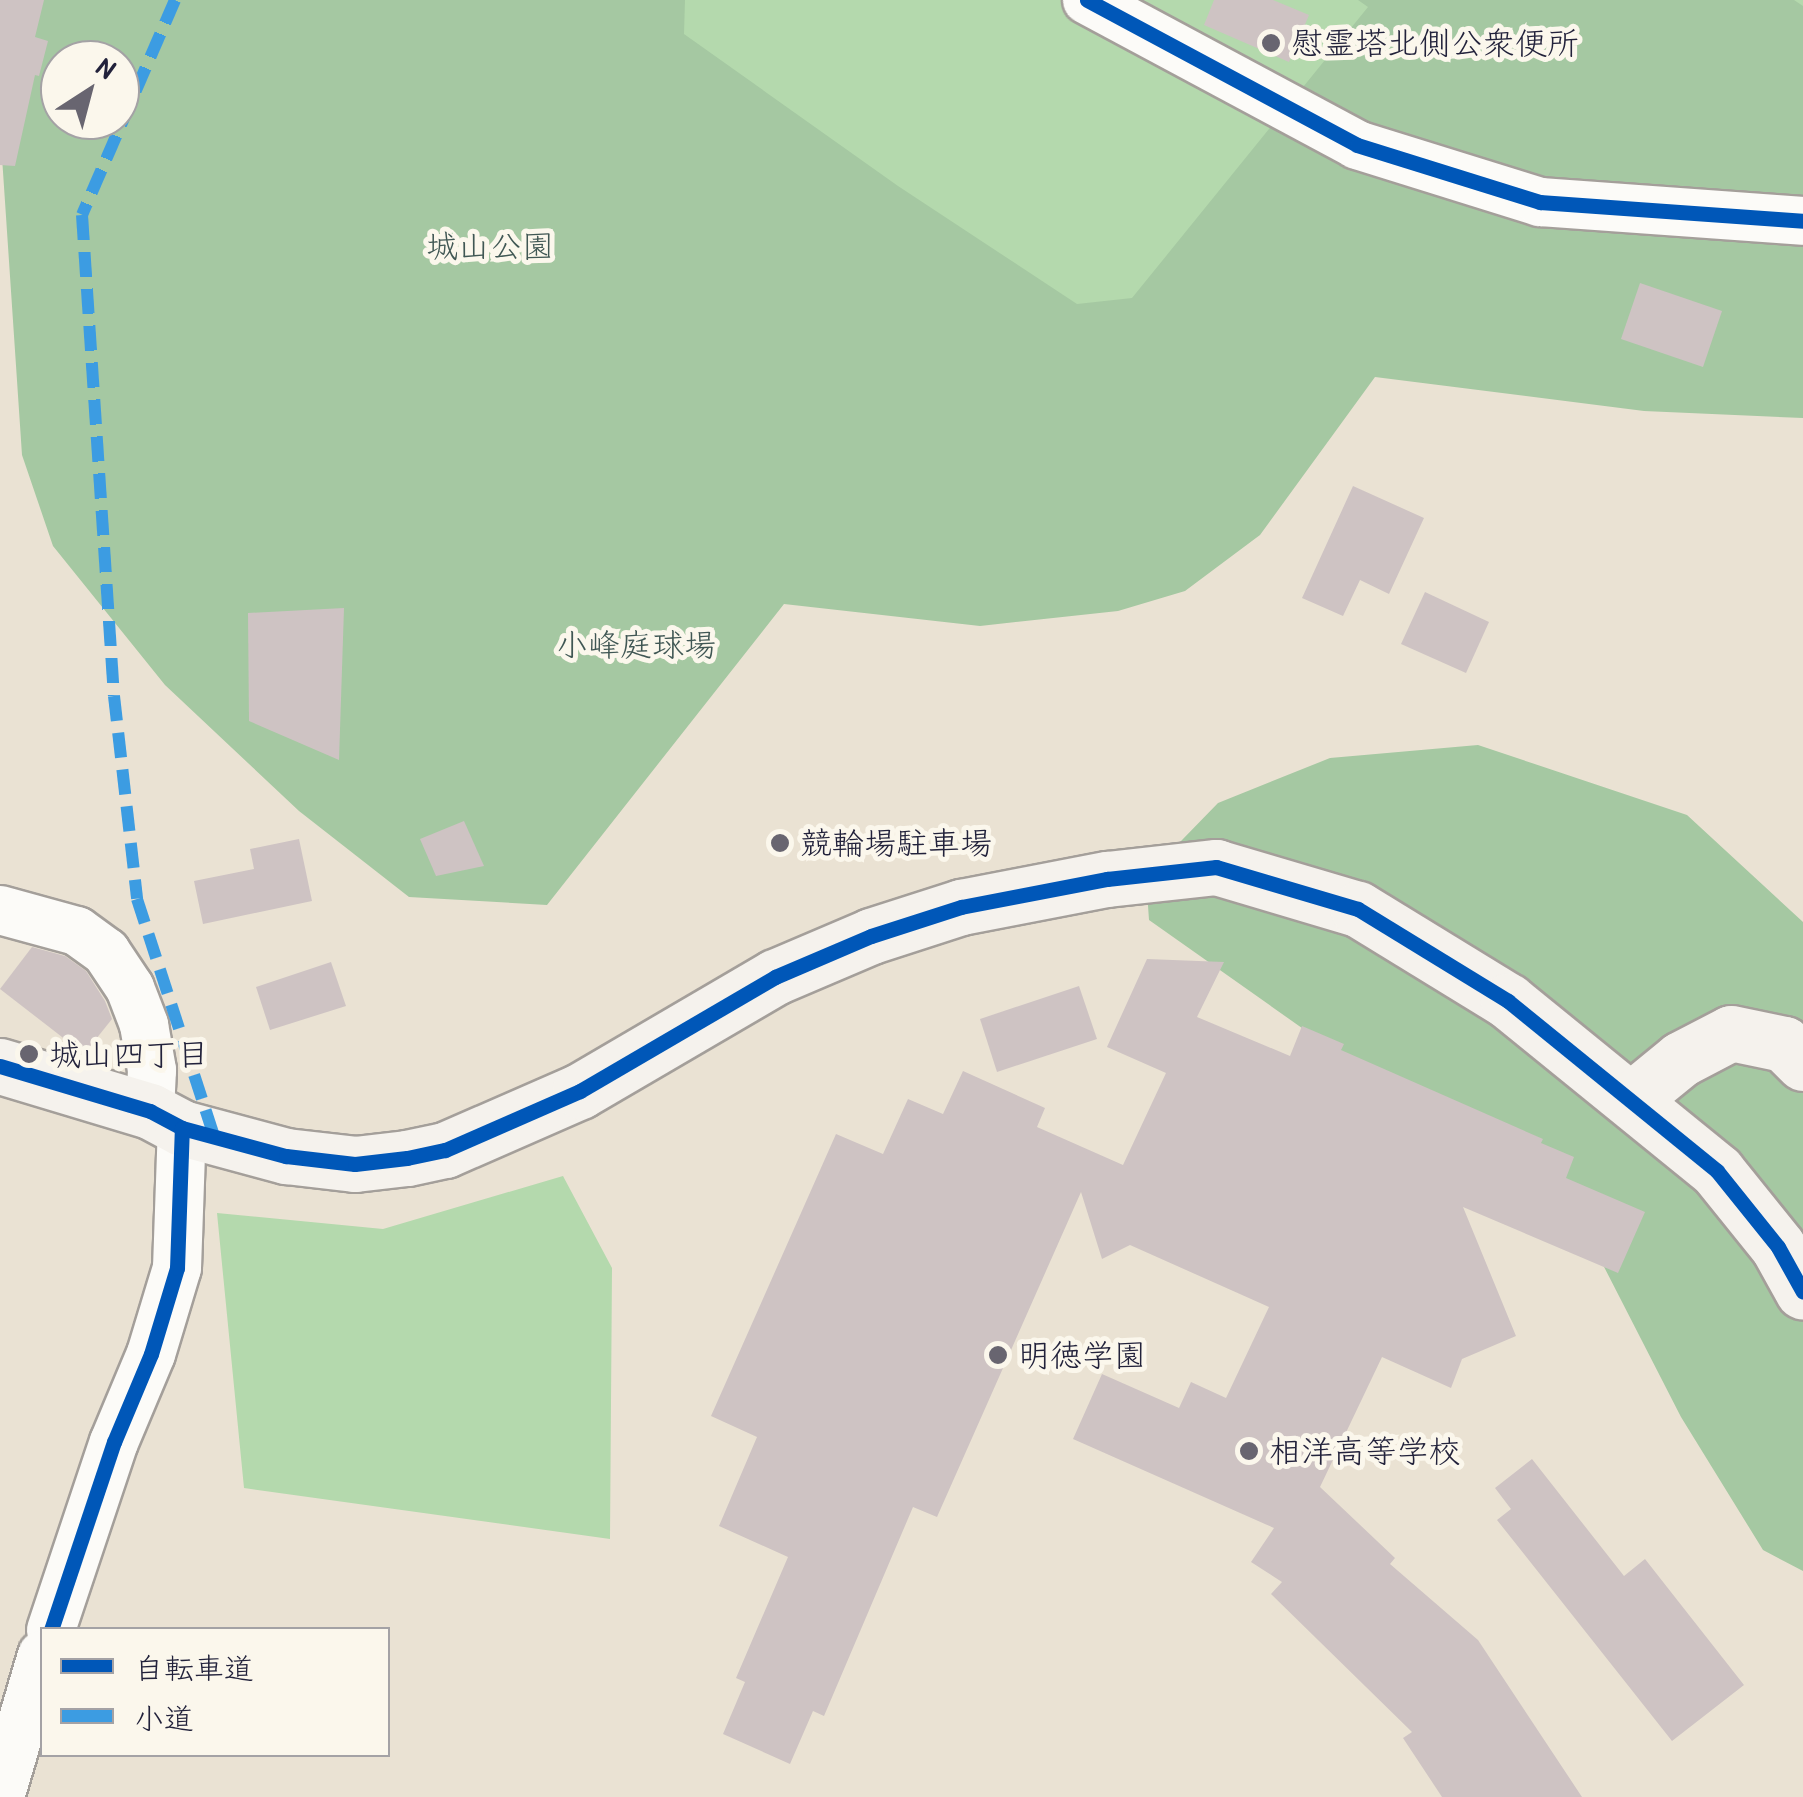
<!DOCTYPE html>
<meta charset="utf-8">
<style>
body{margin:0}
#map{position:relative;width:1803px;height:1797px;overflow:hidden;background:#eae2d3;font-family:"Patrick Hand","Klee One",sans-serif}
div>[style]{position:absolute}
.green>*{inset:0;background:#b4d9ad}
.forest>*{inset:0;background:#a5c8a2}
.building>*{inset:0;background:#cec3c3}
.roads{filter:drop-shadow(2px 0 #a49f9a) drop-shadow(-2px 0 #a49f9a) drop-shadow(0 2px #a49f9a) drop-shadow(0 -2px #a49f9a)}
.street>*{height:48px;margin:-24px;padding:0 24px;transform-origin:24px;border-radius:24px;background:#fcfbf8}
.secondary>*{height:55px;margin:-27.5px;padding:0 27.5px;transform-origin:27.5px;border-radius:27.5px;background:#f5f2ed}
.quiet>*{height:12px;margin-top:-6px;transform-origin:0;background:repeating-linear-gradient(90deg,#3c9ce2 0 25px,transparent 0 37px)}
.cycleway>*{height:15px;margin:-7.5px;padding:0 7.5px;transform-origin:7.5px;border-radius:7.5px;background:#0057b8}
.dots>*{width:28px;height:28px;translate:-50% -50%;box-sizing:border-box;border:5px solid #fbf7ec;border-radius:50%}
span{translate:-50% -50%;white-space:nowrap;text-align:center;line-height:1.15;-webkit-text-stroke:10px #fbf7ec;paint-order:stroke}
.poi-label{font-size:32px;color:#22223b}
.left{translate:0 -50%;text-align:left}
.park-label{font-size:32px;color:#405754}
.legend{position:absolute;left:40px;top:1627px;width:350px;height:130px;box-sizing:border-box;background:#fbf7ec;border:2px solid #a4a2a5;margin:0;padding:12px 18px;list-style:none;font-size:30px;color:#22223b}
.legend li{display:flex;align-items:center;gap:20px;height:50px}
.legend b{width:50px;border:2px solid #a4a2a5}
.north{position:absolute;left:40px;top:40px;width:100px;height:100px;box-sizing:border-box;background:#fbf7ec;border:2px solid #a4a2a5;border-radius:50%;rotate:36deg;font-size:28px;font-weight:700;line-height:40px;text-align:center;color:#22223b}
.north::after{content:'';display:block;margin:auto;width:35px;height:45px;background:#686570;clip-path:polygon(50% 0,100% 100%,50% 72%,0 100%)}
</style>
<div id="map">
<div class="green">
<i style="clip-path:polygon(273px 0,1803px 0,1803px 304px,1403px 184px,1165px 457px)"></i>
<i style="clip-path:polygon(563px 1176px,612px 1268px,610px 1539px,244px 1488px,217px 1213px,383px 1229px)"></i>
</div>
<div class="forest">
<i style="clip-path:polygon(evenodd,24px 0,685px 0,684px 34px,898px 186px,1077px 304px,1132px 298px,1368px 7px,1358px 0,1794px 0,1803px 6px,1803px 418px,1644px 411px,1375px 377px,1260px 535px,1185px 591px,1118px 611px,980px 626px,784px 604px,547px 905px,409px 897px,299px 811px,165px 685px,53px 546px,22px 455px,2px 157px,24px 0,60px 60px,120px 60px,120px 120px,60px 120px,60px 60px)"></i>
<i style="clip-path:polygon(1478px 745px,1687px 815px,1803px 922px,1803px 1571px,1763px 1550px,1681px 1417px,1600px 1259px,1469px 1146px,1149px 920px,1146px 877px,1218px 803px,1330px 758px)"></i>
</div>
<div class="building">
<i style="clip-path:polygon(0 0,44px 0,35px 37px,48px 41px,39px 76px,35px 75px,15px 166px,0 165px)"></i>
<i style="clip-path:polygon(1214px 0,1273px 0,1309px 15px,1289px 62px,1204px 25px)"></i>
<i style="clip-path:polygon(1640px 283px,1722px 311px,1703px 367px,1621px 339px)"></i>
<i style="clip-path:polygon(1353px 486px,1424px 518px,1389px 594px,1360px 580px,1343px 616px,1302px 598px)"></i>
<i style="clip-path:polygon(1425px 592px,1489px 622px,1466px 673px,1401px 644px)"></i>
<i style="clip-path:polygon(344px 608px,339px 760px,249px 721px,248px 613px)"></i>
<i style="clip-path:polygon(464px 821px,484px 866px,436px 876px,420px 839px)"></i>
<i style="clip-path:polygon(299px 839px,312px 901px,203px 924px,194px 881px,254px 869px,250px 849px)"></i>
<i style="clip-path:polygon(32px 947px,65px 956px,86px 971px,105px 1001px,112px 1019px,84px 1054px,0 989px)"></i>
<i style="clip-path:polygon(1147px 959px,1224px 962px,1197px 1017px,1290px 1056px,1302px 1026px,1344px 1044px,1341px 1050px,1543px 1139px,1541px 1143px,1574px 1157px,1566px 1178px,1645px 1212px,1618px 1273px,1463px 1207px,1516px 1336px,1462px 1359px,1451px 1388px,1382px 1357px,1320px 1487px,1395px 1558px,1390px 1564px,1478px 1640px,1582px 1797px,1442px 1797px,1403px 1738px,1412px 1732px,1271px 1594px,1282px 1582px,1251px 1562px,1274px 1528px,1073px 1439px,1102px 1374px,1179px 1408px,1191px 1382px,1226px 1398px,1269px 1307px,1130px 1245px,1102px 1259px,1081px 1192px,937px 1517px,913px 1507px,824px 1716px,813px 1711px,790px 1764px,723px 1734px,745px 1682px,736px 1678px,788px 1557px,719px 1526px,757px 1437px,711px 1416px,836px 1134px,883px 1154px,908px 1099px,943px 1114px,963px 1071px,1045px 1108px,1037px 1127px,1123px 1165px,1166px 1073px,1107px 1047px)"></i>
<i style="clip-path:polygon(331px 962px,346px 1006px,270px 1030px,256px 987px)"></i>
<i style="clip-path:polygon(1079px 986px,1097px 1039px,997px 1072px,980px 1019px)"></i>
<i style="clip-path:polygon(1532px 1459px,1624px 1576px,1645px 1559px,1744px 1685px,1672px 1741px,1497px 1520px,1511px 1509px,1495px 1488px)"></i>
</div>
<div class="roads">
<div class="street">
<i style="left:1087px;top:0;width:306px;rotate:28.2deg"></i>
<i style="left:1357px;top:145px;width:192px;rotate:17.3deg"></i>
<i style="left:1540px;top:202px;width:264px;rotate:4.1deg"></i>
<i style="left:0;top:910px;width:80px;rotate:15.3deg"></i>
<i style="left:77px;top:931px;width:36px;rotate:36deg"></i>
<i style="left:106px;top:952px;width:43px;rotate:56.3deg"></i>
<i style="left:130px;top:988px;width:40px;rotate:69deg"></i>
<i style="left:144px;top:1025px;width:46px;rotate:79.9deg"></i>
<i style="left:152px;top:1070px;width:41px;rotate:92.8deg"></i>
<i style="left:51px;top:1630px;width:198px;rotate:-71.5deg"></i>
<i style="left:114px;top:1442px;width:95px;rotate:-67.2deg"></i>
<i style="left:151px;top:1354px;width:90px;rotate:-73.2deg"></i>
<i style="left:177px;top:1268px;width:140px;rotate:-88deg"></i>
<i style="left:0;top:1797px;width:148px;rotate:-73.5deg"></i>
</div>
<div class="secondary">
<i style="left:0;top:1066px;width:157px;rotate:16.7deg"></i>
<i style="left:150px;top:1111px;width:36px;rotate:28deg"></i>
<i style="left:182px;top:1128px;width:108px;rotate:15.1deg"></i>
<i style="left:286px;top:1156px;width:69px;rotate:6.6deg"></i>
<i style="left:355px;top:1164px;width:52px;rotate:-6.6deg"></i>
<i style="left:407px;top:1158px;width:39px;rotate:-12deg"></i>
<i style="left:445px;top:1150px;width:147px;rotate:-23.6deg"></i>
<i style="left:580px;top:1091px;width:226px;rotate:-30.3deg"></i>
<i style="left:775px;top:977px;width:104px;rotate:-23.1deg"></i>
<i style="left:871px;top:936px;width:95px;rotate:-17.9deg"></i>
<i style="left:961px;top:907px;width:149px;rotate:-10.9deg"></i>
<i style="left:1107px;top:879px;width:110px;rotate:-6.3deg"></i>
<i style="left:1216px;top:867px;width:148px;rotate:16.5deg"></i>
<i style="left:1358px;top:909px;width:176px;rotate:31.5deg"></i>
<i style="left:1508px;top:1001px;width:269px;rotate:39.1deg"></i>
<i style="left:1717px;top:1171px;width:97px;rotate:51.2deg"></i>
<i style="left:1778px;top:1247px;width:51px;rotate:60.9deg"></i>
<i style="left:1632px;top:1099px;width:63px;rotate:-39.2deg"></i>
<i style="left:1681px;top:1059px;width:56px;rotate:-27.5deg"></i>
<i style="left:1731px;top:1033px;width:54px;rotate:11.7deg"></i>
<i style="left:1784px;top:1044px;width:27px;rotate:45deg"></i>
</div>
</div>
<div class="quiet">
<i style="left:175px;top:0;width:234px;rotate:113.4deg"></i>
<i style="left:82px;top:215px;width:482px;rotate:86.2deg"></i>
<i style="left:114px;top:696px;width:204px;rotate:83.5deg"></i>
<i style="left:137px;top:899px;width:249px;rotate:72deg"></i>
</div>
<div class="cycleway">
<i style="left:1087px;top:0;width:306px;rotate:28.2deg"></i>
<i style="left:1357px;top:145px;width:192px;rotate:17.3deg"></i>
<i style="left:1540px;top:202px;width:264px;rotate:4.1deg"></i>
<i style="left:0;top:1066px;width:157px;rotate:16.7deg"></i>
<i style="left:150px;top:1111px;width:36px;rotate:28deg"></i>
<i style="left:182px;top:1128px;width:108px;rotate:15.1deg"></i>
<i style="left:286px;top:1156px;width:69px;rotate:6.6deg"></i>
<i style="left:355px;top:1164px;width:52px;rotate:-6.6deg"></i>
<i style="left:407px;top:1158px;width:39px;rotate:-12deg"></i>
<i style="left:445px;top:1150px;width:147px;rotate:-23.6deg"></i>
<i style="left:580px;top:1091px;width:226px;rotate:-30.3deg"></i>
<i style="left:775px;top:977px;width:104px;rotate:-23.1deg"></i>
<i style="left:871px;top:936px;width:95px;rotate:-17.9deg"></i>
<i style="left:961px;top:907px;width:149px;rotate:-10.9deg"></i>
<i style="left:1107px;top:879px;width:110px;rotate:-6.3deg"></i>
<i style="left:1216px;top:867px;width:148px;rotate:16.5deg"></i>
<i style="left:1358px;top:909px;width:176px;rotate:31.5deg"></i>
<i style="left:1508px;top:1001px;width:269px;rotate:39.1deg"></i>
<i style="left:1717px;top:1171px;width:97px;rotate:51.2deg"></i>
<i style="left:1778px;top:1247px;width:51px;rotate:60.9deg"></i>
<i style="left:51px;top:1630px;width:198px;rotate:-71.5deg"></i>
<i style="left:114px;top:1442px;width:95px;rotate:-67.2deg"></i>
<i style="left:151px;top:1354px;width:90px;rotate:-73.2deg"></i>
<i style="left:177px;top:1268px;width:140px;rotate:-88deg"></i>
</div>
<div class="dots">
<i style="left:1271px;top:43px;background:#686570"></i>
<i style="left:780px;top:843px;background:#686570"></i>
<i style="left:29px;top:1054px;background:#686570"></i>
<i style="left:998px;top:1355px;background:#686570"></i>
<i style="left:1249px;top:1451px;background:#686570"></i>
</div>
<div class="poi-label">
<span class="left" style="left:1291px;top:43px">慰霊塔北側公衆便所</span>
<span class="left" style="left:800px;top:843px">競輪場駐車場</span>
<span class="left" style="left:49px;top:1054px">城山四丁目</span>
<span class="left" style="left:1018px;top:1355px">明徳学園</span>
<span class="left" style="left:1269px;top:1451px">相洋高等学校</span>
</div>
<div class="park-label">
<span style="left:490px;top:246px">城山公園</span>
<span style="left:636px;top:645px">小峰庭球場</span>
</div>
<ul class="legend">
<li><b style="height:12px;background:#0057b8"></b>自転車道</li>
<li><b style="height:12px;background:#3c9ce2"></b>小道</li>
</ul>
<div class="north">N</div>
</div>
